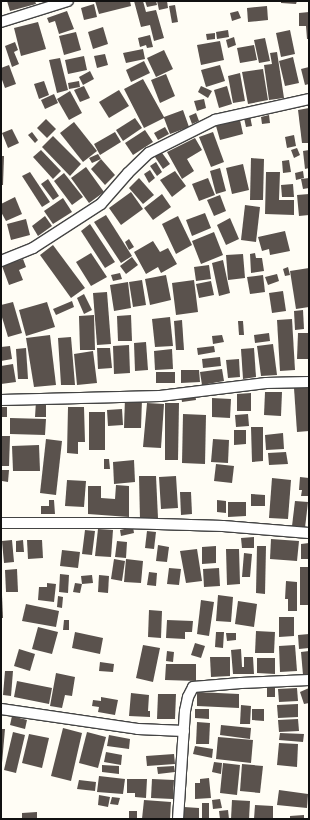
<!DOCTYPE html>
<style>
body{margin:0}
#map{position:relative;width:310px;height:820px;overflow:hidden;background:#fffdf5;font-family:Georgia,serif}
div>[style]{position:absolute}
.building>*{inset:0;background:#5a524d}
.roads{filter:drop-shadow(1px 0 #444) drop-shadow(-1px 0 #444) drop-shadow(0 1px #444) drop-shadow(0 -1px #444)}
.minor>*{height:10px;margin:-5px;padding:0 5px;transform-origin:5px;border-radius:5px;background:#fff}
span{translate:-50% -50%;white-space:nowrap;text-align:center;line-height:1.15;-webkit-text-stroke:4px #fff;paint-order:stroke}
.frame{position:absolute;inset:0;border:2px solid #111;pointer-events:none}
</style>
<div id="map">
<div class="building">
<i style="clip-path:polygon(7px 1px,35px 1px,36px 4px,10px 11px)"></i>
<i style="clip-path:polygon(95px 1px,130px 1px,131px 6px,99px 14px)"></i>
<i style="clip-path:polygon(134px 1px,143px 1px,146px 12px,156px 10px,164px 38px,154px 41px,150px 25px,141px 27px)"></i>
<i style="clip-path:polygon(145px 1px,156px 1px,157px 5px,147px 7px)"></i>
<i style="clip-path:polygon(157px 1px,167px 1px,168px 8px,159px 10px)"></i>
<i style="clip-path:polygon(281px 1px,297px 1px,296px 4px,281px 3px)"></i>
<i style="clip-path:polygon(94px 4px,97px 17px,84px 20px,81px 8px)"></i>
<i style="clip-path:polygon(175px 5px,178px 22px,172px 23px,169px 6px)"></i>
<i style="clip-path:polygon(267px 6px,268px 20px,248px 22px,247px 8px)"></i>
<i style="clip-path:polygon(67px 11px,74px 29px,59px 34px,55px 21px,49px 23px,47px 18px)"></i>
<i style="clip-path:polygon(238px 11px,241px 18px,232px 21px,230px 13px)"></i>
<i style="clip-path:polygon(309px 12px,309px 39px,307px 39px,306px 26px,299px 26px,299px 13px)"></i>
<i style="clip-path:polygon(38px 22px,46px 49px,21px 56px,14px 28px)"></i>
<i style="clip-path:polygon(103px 27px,108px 44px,93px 49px,88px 32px)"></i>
<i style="clip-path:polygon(228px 30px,229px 37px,217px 39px,216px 32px)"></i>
<i style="clip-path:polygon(290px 30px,295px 54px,281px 57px,276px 33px)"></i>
<i style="clip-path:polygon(76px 32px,81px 50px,64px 55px,59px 36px)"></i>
<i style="clip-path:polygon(215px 33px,215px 39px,207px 40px,206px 34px)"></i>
<i style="clip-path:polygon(150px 35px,153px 47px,147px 48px,146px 45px,140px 47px,138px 38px)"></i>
<i style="clip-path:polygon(234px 37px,236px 45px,228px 48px,226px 40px)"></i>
<i style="clip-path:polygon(265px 38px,270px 61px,259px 63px,254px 40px)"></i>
<i style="clip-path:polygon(220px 41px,224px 60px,201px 65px,197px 45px)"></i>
<i style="clip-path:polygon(15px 42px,18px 50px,14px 52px,19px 64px,12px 67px,5px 46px)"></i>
<i style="clip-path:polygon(254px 45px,257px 60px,240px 63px,237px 48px)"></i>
<i style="clip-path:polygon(143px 49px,145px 59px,126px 63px,123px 53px)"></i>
<i style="clip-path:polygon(164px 50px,173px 69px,156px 77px,147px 58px)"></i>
<i style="clip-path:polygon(277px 52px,284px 98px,269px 100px,264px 65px,272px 64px,270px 53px)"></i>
<i style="clip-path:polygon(105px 54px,108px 65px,97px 68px,94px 56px)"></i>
<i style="clip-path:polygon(84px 56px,87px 70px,68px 74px,65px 60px)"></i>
<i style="clip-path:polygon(293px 57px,299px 83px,285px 86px,279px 61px)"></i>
<i style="clip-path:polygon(60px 58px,68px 90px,57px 93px,49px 60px)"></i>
<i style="clip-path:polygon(144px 61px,150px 73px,131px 82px,126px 70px)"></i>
<i style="clip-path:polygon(9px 65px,16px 84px,5px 88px,1px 77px,1px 68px)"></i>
<i style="clip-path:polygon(220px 65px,225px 81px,206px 87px,201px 70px)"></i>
<i style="clip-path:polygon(309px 67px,309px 84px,305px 85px,301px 69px)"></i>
<i style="clip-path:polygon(263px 69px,268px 100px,248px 104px,242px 72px)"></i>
<i style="clip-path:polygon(90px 71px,94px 79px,83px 85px,79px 77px)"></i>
<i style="clip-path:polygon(240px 73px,245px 101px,233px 103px,228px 76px)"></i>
<i style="clip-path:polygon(166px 74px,175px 96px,160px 103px,151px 80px)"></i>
<i style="clip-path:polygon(143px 79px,164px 117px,183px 110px,189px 127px,170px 134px,164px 118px,144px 128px,124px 89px)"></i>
<i style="clip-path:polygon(44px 81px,49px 95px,39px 99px,34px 84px)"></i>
<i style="clip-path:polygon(79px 81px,80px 87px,69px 89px,68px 83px)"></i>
<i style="clip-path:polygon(84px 86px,90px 98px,80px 102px,74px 90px)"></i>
<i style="clip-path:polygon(201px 86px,212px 91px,208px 98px,198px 92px)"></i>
<i style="clip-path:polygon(227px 86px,232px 104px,219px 108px,214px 90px)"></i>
<i style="clip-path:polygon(119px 90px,129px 106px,109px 118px,99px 102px)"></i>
<i style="clip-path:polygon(70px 91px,82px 113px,69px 120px,57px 99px)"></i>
<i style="clip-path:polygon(54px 94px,58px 103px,45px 109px,41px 100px)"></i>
<i style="clip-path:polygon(204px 99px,206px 108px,197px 111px,194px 101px)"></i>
<i style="clip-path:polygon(309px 108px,309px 143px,302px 143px,298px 110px)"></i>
<i style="clip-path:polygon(196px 113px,199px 121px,192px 124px,189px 116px)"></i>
<i style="clip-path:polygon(269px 115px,270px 123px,262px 124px,261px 117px)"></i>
<i style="clip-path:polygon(250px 116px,252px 126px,246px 127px,244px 118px)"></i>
<i style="clip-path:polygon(135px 118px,142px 128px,123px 141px,116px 130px)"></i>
<i style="clip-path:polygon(46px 119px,56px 129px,47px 138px,37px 128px)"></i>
<i style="clip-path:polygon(240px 120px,243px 134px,220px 140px,216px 126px)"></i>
<i style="clip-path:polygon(74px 122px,97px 151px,83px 162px,60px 133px)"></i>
<i style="clip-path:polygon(165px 127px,169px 134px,158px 140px,154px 133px)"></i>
<i style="clip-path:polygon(12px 129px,19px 143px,8px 148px,2px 133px)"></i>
<i style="clip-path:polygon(145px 130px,153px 142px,133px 155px,125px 143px)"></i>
<i style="clip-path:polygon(32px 132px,38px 140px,35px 143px,28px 135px)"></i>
<i style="clip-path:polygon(115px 132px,121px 142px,100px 155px,94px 144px)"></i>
<i style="clip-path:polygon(213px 132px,224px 162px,211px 167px,199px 137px)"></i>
<i style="clip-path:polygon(294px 135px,296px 146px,287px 148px,285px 137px)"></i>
<i style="clip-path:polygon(53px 136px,81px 164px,70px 176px,42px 147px)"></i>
<i style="clip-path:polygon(195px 138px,202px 150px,187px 159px,194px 171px,182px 179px,167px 152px)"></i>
<i style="clip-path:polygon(297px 148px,300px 155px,294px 158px,291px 150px)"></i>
<i style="clip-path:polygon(41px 150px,61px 171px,53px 179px,33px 157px)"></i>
<i style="clip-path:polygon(160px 150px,170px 164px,163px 169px,153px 154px)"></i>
<i style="clip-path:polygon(309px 150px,309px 168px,305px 169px,303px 151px)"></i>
<i style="clip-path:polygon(98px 154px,101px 159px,92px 163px,89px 158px)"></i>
<i style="clip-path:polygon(1px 156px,4px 156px,3px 185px,1px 185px)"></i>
<i style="clip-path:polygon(251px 158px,264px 159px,263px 200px,250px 200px)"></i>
<i style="clip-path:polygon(101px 159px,115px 175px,105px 185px,91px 169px)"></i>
<i style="clip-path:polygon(289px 160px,291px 172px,283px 173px,282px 161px)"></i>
<i style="clip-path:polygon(156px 162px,162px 172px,157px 176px,150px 166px)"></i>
<i style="clip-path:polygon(243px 164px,249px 190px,232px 194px,226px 168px)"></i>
<i style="clip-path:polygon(86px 167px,104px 192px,89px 203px,71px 178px)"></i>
<i style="clip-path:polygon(220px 168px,226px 191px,216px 194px,210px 171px)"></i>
<i style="clip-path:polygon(150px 170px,155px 178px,149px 183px,144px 174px)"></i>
<i style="clip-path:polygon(175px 171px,186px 186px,172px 197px,160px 180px)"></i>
<i style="clip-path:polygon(303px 171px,304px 178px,296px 180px,295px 173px)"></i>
<i style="clip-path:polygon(30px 172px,50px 202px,42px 207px,22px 176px)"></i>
<i style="clip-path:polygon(266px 172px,280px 172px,279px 200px,294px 200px,294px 215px,265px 214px)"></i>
<i style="clip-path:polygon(64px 173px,83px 197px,72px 205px,54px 181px)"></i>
<i style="clip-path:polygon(139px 178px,154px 195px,143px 204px,129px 188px)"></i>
<i style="clip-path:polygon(208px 178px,215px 195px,199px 201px,192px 184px)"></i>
<i style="clip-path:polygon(309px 178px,309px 188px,303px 189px,301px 179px)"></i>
<i style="clip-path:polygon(48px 179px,59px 196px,53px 200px,41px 184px)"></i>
<i style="clip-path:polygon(293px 184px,294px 197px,282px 197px,281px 185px)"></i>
<i style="clip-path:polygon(131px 192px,143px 209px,121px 225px,109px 208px)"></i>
<i style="clip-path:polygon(162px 194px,171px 207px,153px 220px,144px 208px)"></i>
<i style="clip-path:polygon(309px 194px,309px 215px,299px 216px,297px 195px)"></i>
<i style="clip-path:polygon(220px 195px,226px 211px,214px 216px,207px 200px)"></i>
<i style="clip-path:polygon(15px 197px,22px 214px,6px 221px,1px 212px,1px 204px)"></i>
<i style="clip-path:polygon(63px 198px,72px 212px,53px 224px,44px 211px)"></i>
<i style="clip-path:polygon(245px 205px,260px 207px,256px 242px,241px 240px)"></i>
<i style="clip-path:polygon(205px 213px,211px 228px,192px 236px,186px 220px)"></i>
<i style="clip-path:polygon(106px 215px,132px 256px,121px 263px,94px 222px)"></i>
<i style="clip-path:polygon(45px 216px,52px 226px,38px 236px,32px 226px)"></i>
<i style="clip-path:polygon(178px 216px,192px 245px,176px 254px,162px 224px)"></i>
<i style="clip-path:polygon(230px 218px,239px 239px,226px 245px,217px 225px)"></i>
<i style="clip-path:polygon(26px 219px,30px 235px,11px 240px,7px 224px)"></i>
<i style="clip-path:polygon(90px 224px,115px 262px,105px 268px,81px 231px)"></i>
<i style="clip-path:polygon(285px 231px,290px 251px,270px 255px,269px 249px,262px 251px,258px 237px)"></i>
<i style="clip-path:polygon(214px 232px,223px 255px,201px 264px,192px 241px)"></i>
<i style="clip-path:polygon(129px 239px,134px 247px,129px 250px,125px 242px)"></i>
<i style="clip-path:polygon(153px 241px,160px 252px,168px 248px,177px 264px,161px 273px,158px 267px,146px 274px,134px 252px)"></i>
<i style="clip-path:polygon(53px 245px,85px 288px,71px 298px,40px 255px)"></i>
<i style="clip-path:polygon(91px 253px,107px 277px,91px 286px,76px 262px)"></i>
<i style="clip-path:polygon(255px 253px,256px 258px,262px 258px,264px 271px,251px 273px,250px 254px)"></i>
<i style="clip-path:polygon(243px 254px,245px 278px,228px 280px,226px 255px)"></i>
<i style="clip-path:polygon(132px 257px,138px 265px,126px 274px,120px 266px)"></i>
<i style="clip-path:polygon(23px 259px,26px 267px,19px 270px,23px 280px,9px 285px,2px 266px)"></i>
<i style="clip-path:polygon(223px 260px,230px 293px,219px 296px,212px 263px)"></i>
<i style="clip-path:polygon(209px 265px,211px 279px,196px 281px,194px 267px)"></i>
<i style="clip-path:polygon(288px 267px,290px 275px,285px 276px,283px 269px)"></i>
<i style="clip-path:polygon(309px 268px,309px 307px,296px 309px,290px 271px)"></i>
<i style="clip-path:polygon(120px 273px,122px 279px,113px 281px,111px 275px)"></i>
<i style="clip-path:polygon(277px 274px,279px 281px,268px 285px,265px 277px)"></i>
<i style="clip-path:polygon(166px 275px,171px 300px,150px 305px,145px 279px)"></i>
<i style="clip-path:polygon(263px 275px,265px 292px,250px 294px,247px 277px)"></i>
<i style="clip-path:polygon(142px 280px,146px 305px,133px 307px,129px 282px)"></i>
<i style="clip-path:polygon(194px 280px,198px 312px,176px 315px,172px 283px)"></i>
<i style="clip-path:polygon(211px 281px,214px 295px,199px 298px,196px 284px)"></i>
<i style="clip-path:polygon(128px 282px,131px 308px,114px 311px,110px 285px)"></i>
<i style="clip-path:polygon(283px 291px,286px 311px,272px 313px,269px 293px)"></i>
<i style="clip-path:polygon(107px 292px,111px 344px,97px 345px,93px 293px)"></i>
<i style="clip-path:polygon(84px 294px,92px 310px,84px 314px,77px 298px)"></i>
<i style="clip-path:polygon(72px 301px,74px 307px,56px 315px,53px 309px)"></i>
<i style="clip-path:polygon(13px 302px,22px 333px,8px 337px,1px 314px,1px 305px)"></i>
<i style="clip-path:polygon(47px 302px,55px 327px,26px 336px,19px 310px)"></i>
<i style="clip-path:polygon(303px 310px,304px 329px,295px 330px,294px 311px)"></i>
<i style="clip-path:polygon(94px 315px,95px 350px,80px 350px,79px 316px)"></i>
<i style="clip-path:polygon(131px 315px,132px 341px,118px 341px,117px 316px)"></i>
<i style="clip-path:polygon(170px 317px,173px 346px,155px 347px,152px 319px)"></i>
<i style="clip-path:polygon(292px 319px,295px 370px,280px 371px,277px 320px)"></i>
<i style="clip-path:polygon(182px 320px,184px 350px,176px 350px,174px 321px)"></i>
<i style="clip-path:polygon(238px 321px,243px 321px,244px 335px,239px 335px)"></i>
<i style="clip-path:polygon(269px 333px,270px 341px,255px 343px,254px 335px)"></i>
<i style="clip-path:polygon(298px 333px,309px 333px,309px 359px,297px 359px)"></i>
<i style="clip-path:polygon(50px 335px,56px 385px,34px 387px,26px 338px)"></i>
<i style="clip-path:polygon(222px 335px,224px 342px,213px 344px,212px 336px)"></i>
<i style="clip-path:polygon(71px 337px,75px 385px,61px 385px,58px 338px)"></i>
<i style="clip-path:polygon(146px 342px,148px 370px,135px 371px,134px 343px)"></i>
<i style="clip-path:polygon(273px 344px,277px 375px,261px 376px,257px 346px)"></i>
<i style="clip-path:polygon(129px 345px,130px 373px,114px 374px,113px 346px)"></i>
<i style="clip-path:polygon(10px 346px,12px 359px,1px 361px,1px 347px)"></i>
<i style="clip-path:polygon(214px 346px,215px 352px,198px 355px,197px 348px)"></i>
<i style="clip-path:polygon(26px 348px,28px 379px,18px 379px,16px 349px)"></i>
<i style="clip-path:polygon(97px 348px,110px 348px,112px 368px,98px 369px)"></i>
<i style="clip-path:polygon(254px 348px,256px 377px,243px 379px,241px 349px)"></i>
<i style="clip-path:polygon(172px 349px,173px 369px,155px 370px,154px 351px)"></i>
<i style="clip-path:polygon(93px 351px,97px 383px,77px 385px,74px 354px)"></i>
<i style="clip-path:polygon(220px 357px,221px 366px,203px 368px,202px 359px)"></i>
<i style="clip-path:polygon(239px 359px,240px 377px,228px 378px,226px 360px)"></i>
<i style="clip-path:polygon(13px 364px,16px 382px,1px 384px,1px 366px)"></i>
<i style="clip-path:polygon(222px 369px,224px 381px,202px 385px,200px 372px)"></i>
<i style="clip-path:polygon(181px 370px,199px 370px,200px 382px,181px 383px)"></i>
<i style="clip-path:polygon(156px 372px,175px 372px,175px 383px,156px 383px)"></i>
<i style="clip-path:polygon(309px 387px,309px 431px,297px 432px,294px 388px)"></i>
<i style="clip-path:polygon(265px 392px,282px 392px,281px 416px,264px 415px)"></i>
<i style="clip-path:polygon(195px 393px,196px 400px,182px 402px,181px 395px)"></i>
<i style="clip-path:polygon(251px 393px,251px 411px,237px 411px,237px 394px)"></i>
<i style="clip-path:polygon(125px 398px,142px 399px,141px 428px,124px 428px)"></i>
<i style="clip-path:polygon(212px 398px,231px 399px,230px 418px,212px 417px)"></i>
<i style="clip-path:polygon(36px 401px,46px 401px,46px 417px,35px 417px)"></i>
<i style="clip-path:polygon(147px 403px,164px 404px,161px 448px,143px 447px)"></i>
<i style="clip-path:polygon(165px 403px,179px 403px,178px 460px,165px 460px)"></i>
<i style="clip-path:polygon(1px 407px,7px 407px,7px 417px,1px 417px)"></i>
<i style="clip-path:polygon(68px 407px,84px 407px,85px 442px,78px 442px,78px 454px,67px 453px)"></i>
<i style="clip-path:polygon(122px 409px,123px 425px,108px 426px,107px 410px)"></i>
<i style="clip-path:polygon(89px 412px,105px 412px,105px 450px,89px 450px)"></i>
<i style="clip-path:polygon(183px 414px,206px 415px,205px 464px,182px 463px)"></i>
<i style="clip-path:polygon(248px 414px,249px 426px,236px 427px,235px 415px)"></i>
<i style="clip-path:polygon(10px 418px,46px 419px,45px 435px,10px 434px)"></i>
<i style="clip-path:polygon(251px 427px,263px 427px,263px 461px,252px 462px)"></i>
<i style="clip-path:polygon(234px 430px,246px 430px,246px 444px,234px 445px)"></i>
<i style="clip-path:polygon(283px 433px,284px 449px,266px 450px,265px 435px)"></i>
<i style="clip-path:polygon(1px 436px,10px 436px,9px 466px,1px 466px)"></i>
<i style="clip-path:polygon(46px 439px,62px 441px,56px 495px,40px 493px)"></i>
<i style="clip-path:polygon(213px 439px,229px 440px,228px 463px,211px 462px)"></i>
<i style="clip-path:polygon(39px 445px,40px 471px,13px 471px,12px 446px)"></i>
<i style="clip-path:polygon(286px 452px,288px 464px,269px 465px,268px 453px)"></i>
<i style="clip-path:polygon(104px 459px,109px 459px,110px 469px,104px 469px)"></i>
<i style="clip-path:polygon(134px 460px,135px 482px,114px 484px,113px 462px)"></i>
<i style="clip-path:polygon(216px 464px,234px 466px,232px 483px,214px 481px)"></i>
<i style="clip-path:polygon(2px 470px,9px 470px,8px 482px,2px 481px)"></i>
<i style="clip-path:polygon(139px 476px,156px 476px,158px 518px,140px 519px)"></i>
<i style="clip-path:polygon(176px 476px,178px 508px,161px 509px,159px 477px)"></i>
<i style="clip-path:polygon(300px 477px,309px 478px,308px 496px,301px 496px,302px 490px,299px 490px)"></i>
<i style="clip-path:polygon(272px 478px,291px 480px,288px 519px,269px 518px)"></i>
<i style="clip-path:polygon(67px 480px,86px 481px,84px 507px,65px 506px)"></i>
<i style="clip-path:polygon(116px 485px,129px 486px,129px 517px,88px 514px,88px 486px,101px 486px,101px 498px,115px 499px)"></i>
<i style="clip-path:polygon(180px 492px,191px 492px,192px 514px,181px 515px)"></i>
<i style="clip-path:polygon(251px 494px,265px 495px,265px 506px,251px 506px)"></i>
<i style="clip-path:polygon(49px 500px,54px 500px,55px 514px,41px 514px,41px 506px,49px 506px)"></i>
<i style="clip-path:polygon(217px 500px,226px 501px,226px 513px,217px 512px)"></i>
<i style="clip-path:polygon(295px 501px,308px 502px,305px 528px,292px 526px)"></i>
<i style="clip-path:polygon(228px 502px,246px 502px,246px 516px,228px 517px)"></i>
<i style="clip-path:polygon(133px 527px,134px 533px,121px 536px,120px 530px)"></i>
<i style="clip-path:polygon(98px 529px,113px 530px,111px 557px,95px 556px)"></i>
<i style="clip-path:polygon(85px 530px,95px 531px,92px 555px,82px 554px)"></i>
<i style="clip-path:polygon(147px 531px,156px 532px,154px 549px,145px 548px)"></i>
<i style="clip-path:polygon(254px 537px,254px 548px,242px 548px,241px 538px)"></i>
<i style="clip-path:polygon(271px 539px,299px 541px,297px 561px,270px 559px)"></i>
<i style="clip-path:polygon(12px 540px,14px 562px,4px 563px,2px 541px)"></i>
<i style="clip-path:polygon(23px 540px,24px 552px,16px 552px,16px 541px)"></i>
<i style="clip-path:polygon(27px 540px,42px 540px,43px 558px,28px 559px)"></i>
<i style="clip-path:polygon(117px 541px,127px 542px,126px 558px,115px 557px)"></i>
<i style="clip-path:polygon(309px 543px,309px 559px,301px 559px,301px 544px)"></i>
<i style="clip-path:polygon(158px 545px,169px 547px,167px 562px,156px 561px)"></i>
<i style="clip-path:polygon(216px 546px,216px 563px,202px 564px,202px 547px)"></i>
<i style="clip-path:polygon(257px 546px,266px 546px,265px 594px,256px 593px)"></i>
<i style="clip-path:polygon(197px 549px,202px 581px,186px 583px,180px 551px)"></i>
<i style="clip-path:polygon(226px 549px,239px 549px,240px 584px,227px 585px)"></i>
<i style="clip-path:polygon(62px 550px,80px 552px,78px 568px,60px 566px)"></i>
<i style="clip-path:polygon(244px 553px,252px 554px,250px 577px,242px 577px)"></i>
<i style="clip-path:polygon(114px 559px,125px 561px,122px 581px,111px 579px)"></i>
<i style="clip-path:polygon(126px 559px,143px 561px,141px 583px,124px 582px)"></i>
<i style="clip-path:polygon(300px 567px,308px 567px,308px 605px,300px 605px)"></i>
<i style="clip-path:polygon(169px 568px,181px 569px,179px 585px,167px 584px)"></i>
<i style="clip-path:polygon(219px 568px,220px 586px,204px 587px,203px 569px)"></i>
<i style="clip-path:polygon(17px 569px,18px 592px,6px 592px,5px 570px)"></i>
<i style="clip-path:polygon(149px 572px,157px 573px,156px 586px,147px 585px)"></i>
<i style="clip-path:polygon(60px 574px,69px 575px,68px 593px,59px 592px)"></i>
<i style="clip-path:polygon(92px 575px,93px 583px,82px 584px,81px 576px)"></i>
<i style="clip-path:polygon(99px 575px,109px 576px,108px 593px,98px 592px)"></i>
<i style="clip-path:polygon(286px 581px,297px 582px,297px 611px,288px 611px,288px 599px,285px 599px)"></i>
<i style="clip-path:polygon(47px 583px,56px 584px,54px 602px,38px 600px,39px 587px,47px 587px)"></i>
<i style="clip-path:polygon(75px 583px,82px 584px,80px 593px,73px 592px)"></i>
<i style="clip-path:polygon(1px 595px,2px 595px,3px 618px,1px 618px)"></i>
<i style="clip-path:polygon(218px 595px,233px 597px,231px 622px,216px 621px)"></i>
<i style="clip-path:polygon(58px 596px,63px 597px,62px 608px,57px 607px)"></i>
<i style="clip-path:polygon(201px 600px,214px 602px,209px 636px,197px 634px)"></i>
<i style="clip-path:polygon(238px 601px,257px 604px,254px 627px,235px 624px)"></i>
<i style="clip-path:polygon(26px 604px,59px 611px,56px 627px,22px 621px)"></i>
<i style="clip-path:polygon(149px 610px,162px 611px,161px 638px,148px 637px)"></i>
<i style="clip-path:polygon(279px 617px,294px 617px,294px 636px,279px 637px)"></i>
<i style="clip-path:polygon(64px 620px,69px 620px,69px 630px,63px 630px)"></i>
<i style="clip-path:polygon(167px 620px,193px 621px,192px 632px,185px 632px,185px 639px,166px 638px)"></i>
<i style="clip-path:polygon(38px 627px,58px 632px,52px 654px,32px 649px)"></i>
<i style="clip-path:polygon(256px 631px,275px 632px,274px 653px,255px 653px)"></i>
<i style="clip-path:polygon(75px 632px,103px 638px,100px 654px,72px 648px)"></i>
<i style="clip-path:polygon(216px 632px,224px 632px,223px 648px,215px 647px)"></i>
<i style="clip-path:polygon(226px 633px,236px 633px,236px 640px,227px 641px)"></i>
<i style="clip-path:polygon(309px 634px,309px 648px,299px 649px,298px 635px)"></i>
<i style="clip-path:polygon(195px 643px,205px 646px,201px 658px,191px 655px)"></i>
<i style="clip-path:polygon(143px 645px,160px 648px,153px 682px,136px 678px)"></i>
<i style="clip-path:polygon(295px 645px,297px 671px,280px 672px,279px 646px)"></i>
<i style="clip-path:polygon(19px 649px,35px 654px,30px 671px,14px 666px)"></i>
<i style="clip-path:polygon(241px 649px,242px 667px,244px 667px,244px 657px,253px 657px,254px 674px,233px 674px,231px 650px)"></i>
<i style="clip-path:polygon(167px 651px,174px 652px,173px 662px,166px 661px)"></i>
<i style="clip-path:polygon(309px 651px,309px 674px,303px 675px,301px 652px)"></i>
<i style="clip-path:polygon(210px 657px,230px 657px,230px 676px,211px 677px)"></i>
<i style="clip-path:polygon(257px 658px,275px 658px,275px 674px,257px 673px)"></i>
<i style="clip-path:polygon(100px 662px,114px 664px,113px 672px,99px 671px)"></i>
<i style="clip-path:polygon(166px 664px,196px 664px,196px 681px,165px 680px)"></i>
<i style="clip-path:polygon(5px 671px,13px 671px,11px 696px,3px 695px)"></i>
<i style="clip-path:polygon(56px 673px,75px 677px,72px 696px,65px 695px,62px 708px,50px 706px)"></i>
<i style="clip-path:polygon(17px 681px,52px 688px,49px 704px,14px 697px)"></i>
<i style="clip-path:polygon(267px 687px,275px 687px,275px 697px,267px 697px)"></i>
<i style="clip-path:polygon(297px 688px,298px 701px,279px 702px,278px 689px)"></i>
<i style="clip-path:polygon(309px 688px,309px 703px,304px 704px,300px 692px)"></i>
<i style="clip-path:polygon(197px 692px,239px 694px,239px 708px,197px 706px)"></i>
<i style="clip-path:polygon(131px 693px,149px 695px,148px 711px,150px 711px,150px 717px,129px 716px)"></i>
<i style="clip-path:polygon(158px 694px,176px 694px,175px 719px,157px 719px)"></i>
<i style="clip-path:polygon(101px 697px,118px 700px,115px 715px,98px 712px,99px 707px,92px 706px,93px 700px,101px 701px)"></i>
<i style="clip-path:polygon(298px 704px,298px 717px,278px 718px,277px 705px)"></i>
<i style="clip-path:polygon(241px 705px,251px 706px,250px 724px,240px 724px)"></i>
<i style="clip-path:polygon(195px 709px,209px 709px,209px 719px,195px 718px)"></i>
<i style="clip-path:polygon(252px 709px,264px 709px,264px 721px,252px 720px)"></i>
<i style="clip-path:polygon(12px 716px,27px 720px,25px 729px,10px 725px)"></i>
<i style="clip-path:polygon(298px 719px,299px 731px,279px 732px,278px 720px)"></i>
<i style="clip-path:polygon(197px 722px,210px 723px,209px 744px,196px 744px)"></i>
<i style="clip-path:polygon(221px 725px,251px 728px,250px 739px,220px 735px)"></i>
<i style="clip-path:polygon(63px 728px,82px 733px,71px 781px,51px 776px)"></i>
<i style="clip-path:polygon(1px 729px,5px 729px,2px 763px,1px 763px)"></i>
<i style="clip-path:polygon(13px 732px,25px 735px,16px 773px,4px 770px)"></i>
<i style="clip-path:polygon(87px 732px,106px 737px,98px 768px,79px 763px)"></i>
<i style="clip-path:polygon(280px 733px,304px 734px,303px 742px,279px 740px)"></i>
<i style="clip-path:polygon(29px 734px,49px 738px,42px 768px,22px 763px)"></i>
<i style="clip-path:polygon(109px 735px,130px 739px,129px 749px,107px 746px)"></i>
<i style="clip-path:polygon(218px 737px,253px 740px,251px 763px,216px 759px)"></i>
<i style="clip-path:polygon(279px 743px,298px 744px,297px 767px,277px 765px)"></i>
<i style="clip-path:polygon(195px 746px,213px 749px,212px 758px,193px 754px)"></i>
<i style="clip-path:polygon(106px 752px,122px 755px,121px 765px,104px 762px)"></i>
<i style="clip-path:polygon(174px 754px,175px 764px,147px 766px,146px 756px)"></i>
<i style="clip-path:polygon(214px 762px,222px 763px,221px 774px,212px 772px)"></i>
<i style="clip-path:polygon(223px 763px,240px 765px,237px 795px,220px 793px)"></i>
<i style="clip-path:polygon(242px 764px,263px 766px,260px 793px,240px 791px)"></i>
<i style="clip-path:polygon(102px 765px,119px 766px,119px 774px,102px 772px)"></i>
<i style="clip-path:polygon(174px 766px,175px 772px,158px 774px,157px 767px)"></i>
<i style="clip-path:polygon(99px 776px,125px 779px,123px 794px,97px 792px)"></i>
<i style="clip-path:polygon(209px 778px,211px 798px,195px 799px,195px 783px,200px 783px,200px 779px)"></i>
<i style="clip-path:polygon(127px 779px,147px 779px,146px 798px,135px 797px,135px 793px,127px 793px)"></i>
<i style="clip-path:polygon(152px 779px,174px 780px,173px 799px,151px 798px)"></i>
<i style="clip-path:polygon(79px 780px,96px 782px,95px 791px,77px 789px)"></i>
<i style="clip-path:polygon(279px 790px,308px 794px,307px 808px,277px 805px)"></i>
<i style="clip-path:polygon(99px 795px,110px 797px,108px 807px,98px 805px)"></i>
<i style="clip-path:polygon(112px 797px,120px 798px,118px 805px,110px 804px)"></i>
<i style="clip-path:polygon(220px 799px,222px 808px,213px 809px,212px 800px)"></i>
<i style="clip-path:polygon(144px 800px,171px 802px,170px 819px,142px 819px)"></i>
<i style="clip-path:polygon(232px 800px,250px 801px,249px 819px,231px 819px)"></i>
<i style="clip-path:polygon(202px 803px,209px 803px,209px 819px,202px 819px)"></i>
<i style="clip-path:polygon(255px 805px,273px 806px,273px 819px,254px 819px)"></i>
<i style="clip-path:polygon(184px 807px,199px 808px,199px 819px,183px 819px)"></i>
<i style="clip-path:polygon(228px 810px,229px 819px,220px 819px,219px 811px)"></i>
<i style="clip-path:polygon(129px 811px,137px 811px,137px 819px,129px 819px)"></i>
<i style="clip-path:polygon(37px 812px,37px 819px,22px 819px,22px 813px)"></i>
<i style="clip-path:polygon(304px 815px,304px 819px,290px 819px,290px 816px)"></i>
</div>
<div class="roads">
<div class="minor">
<i style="left:1px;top:22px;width:70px;rotate:-17.4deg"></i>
<i style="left:1px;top:261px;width:35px;rotate:-22deg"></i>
<i style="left:33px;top:248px;width:81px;rotate:-32.9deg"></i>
<i style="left:101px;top:204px;width:41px;rotate:-48.9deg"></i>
<i style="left:128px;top:173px;width:29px;rotate:-44deg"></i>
<i style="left:149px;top:153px;width:74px;rotate:-26.6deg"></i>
<i style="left:215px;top:120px;width:96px;rotate:-12.6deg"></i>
<i style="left:1px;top:400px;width:159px;rotate:-1.4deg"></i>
<i style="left:160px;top:396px;width:107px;rotate:-7deg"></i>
<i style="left:266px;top:383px;width:43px;rotate:-1.3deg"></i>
<i style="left:1px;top:523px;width:124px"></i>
<i style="left:125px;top:523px;width:98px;rotate:1.8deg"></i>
<i style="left:223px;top:526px;width:86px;rotate:4.7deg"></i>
<i style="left:1px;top:709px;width:138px;rotate:8.3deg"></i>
<i style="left:138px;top:729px;width:46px;rotate:2.5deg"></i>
<i style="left:178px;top:819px;width:108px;rotate:-86.3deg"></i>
<i style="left:185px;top:711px;width:14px;rotate:-78deg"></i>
<i style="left:188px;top:697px;width:11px;rotate:-63deg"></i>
<i style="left:193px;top:687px;width:48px;rotate:-4.8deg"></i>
<i style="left:241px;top:683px;width:68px;rotate:-2.5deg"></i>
</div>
</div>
<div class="frame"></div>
</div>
